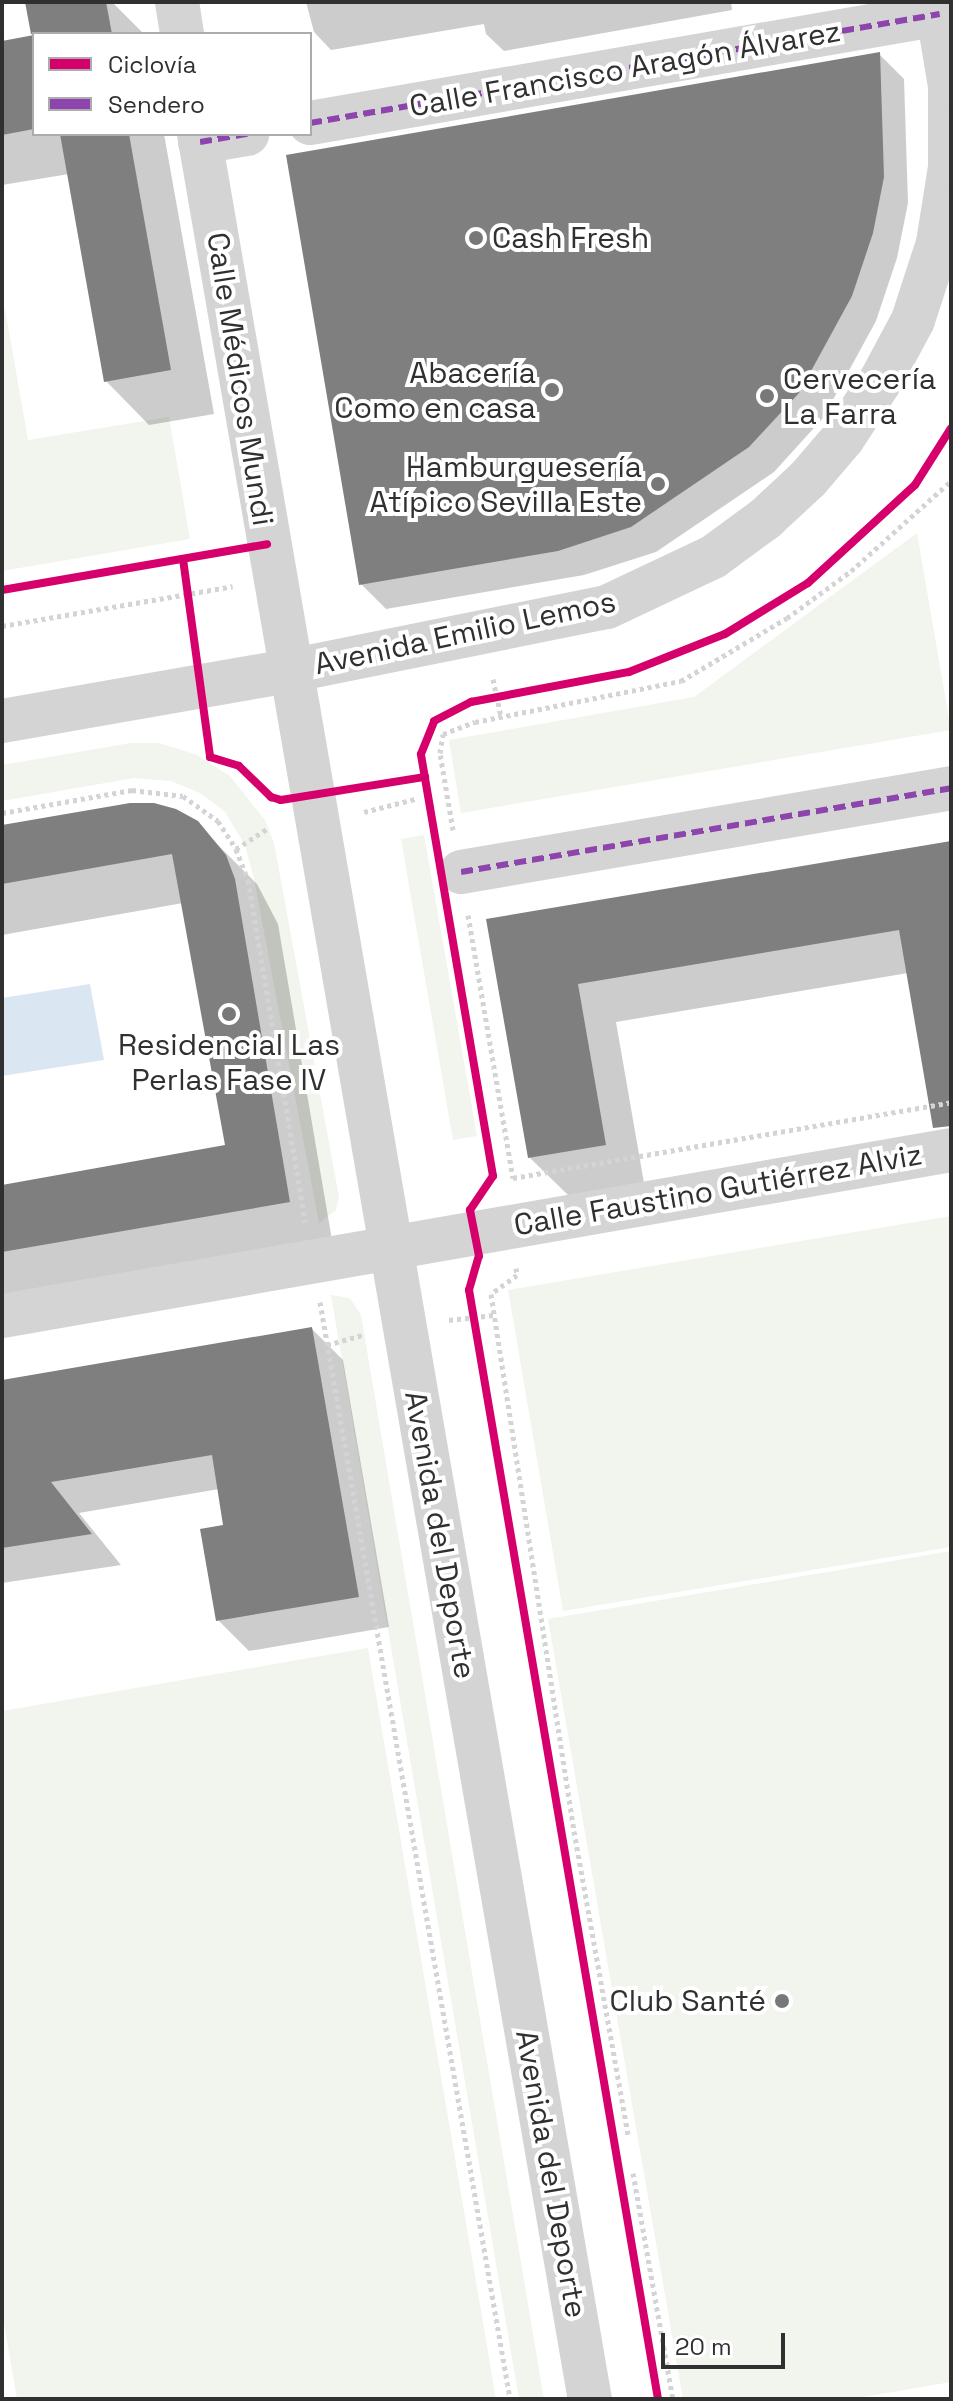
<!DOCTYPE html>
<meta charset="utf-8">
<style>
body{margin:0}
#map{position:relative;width:953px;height:2401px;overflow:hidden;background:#fff;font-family:"Space Grotesk",sans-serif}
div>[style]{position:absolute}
.green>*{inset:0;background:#f1f5ed}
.water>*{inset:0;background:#dae7f2}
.shadow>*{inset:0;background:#0003}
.building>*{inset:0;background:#7f7f7f}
.path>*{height:5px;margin-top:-2.5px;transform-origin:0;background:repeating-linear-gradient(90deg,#d4d4d4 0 4px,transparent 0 8px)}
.minor>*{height:44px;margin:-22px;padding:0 22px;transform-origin:22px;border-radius:22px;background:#d4d4d4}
.quiet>*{height:6px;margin-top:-3px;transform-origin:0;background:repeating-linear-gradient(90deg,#8e44ad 0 12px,transparent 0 18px)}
.cycleway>*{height:8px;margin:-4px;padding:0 4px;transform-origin:4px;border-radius:4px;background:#d6006c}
.dots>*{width:22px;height:22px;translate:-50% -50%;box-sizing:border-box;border:4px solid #fff;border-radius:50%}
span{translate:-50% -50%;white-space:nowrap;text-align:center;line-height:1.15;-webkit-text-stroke:8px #fff;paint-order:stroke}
.street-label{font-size:30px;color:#303030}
.poi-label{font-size:30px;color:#303030}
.left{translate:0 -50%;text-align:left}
.right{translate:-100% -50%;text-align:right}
.frame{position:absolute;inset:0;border:4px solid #303030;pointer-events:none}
.legend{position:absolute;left:32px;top:32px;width:280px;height:104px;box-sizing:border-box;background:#fff;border:2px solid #acacac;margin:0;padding:10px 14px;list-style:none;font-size:24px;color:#303030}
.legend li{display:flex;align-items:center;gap:16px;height:40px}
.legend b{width:40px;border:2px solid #acacac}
.scale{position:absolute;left:661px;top:2333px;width:124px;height:36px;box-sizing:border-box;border:4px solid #303030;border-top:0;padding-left:10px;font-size:24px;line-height:28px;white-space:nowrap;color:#303030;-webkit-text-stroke:6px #fff;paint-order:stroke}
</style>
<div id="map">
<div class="green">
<i style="clip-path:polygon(5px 309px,28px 440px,169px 417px,190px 539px,2px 571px,2px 310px)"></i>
<i style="clip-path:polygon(917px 533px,951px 730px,461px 813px,449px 740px,694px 697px)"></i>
<i style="clip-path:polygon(131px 743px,159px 743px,197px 755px,230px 776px,265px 820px,274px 843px,339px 1197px,336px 1210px,319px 1223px,254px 879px,245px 845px,225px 812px,202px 794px,171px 781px,134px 778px,2px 801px,2px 765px)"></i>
<i style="clip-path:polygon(424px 835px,477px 1136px,453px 1140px,401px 839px)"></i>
<i style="clip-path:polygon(951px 1216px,951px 1547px,563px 1611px,508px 1290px)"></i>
<i style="clip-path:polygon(331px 1295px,350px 1298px,361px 1315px,544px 2399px,519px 2399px)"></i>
<i style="clip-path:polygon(951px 1551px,951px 2382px,852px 2399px,683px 2399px,548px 1619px)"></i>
<i style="clip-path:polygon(368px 1648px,496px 2399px,17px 2399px,2px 2312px,2px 1711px)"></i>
</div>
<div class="water">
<i style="clip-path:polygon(90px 984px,104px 1060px,2px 1076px,2px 998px)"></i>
</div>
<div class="shadow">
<i style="clip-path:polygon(51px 2px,112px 2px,144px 34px,34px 34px,34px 134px,164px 134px,214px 414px,149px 425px,106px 381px,69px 174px,2px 185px,2px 43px,33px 37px,28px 6px)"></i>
<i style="clip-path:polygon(306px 2px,731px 2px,732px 10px,504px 51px,486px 34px,484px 24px,331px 50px,314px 32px)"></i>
<i style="clip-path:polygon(879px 54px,904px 79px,908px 203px,897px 258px,876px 321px,823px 418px,774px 472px,656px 552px,584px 575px,386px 609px,361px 584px)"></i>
<i style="clip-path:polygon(196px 823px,257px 884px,278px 924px,333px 1246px,2px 1303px,2px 1187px,227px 1147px,183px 903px,2px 935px,2px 827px)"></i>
<i style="clip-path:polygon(951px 843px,951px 1112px,908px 973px,616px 1022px,644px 1183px,569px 1196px,530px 1158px,489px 921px)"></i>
<i style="clip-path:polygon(312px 1329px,343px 1360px,389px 1627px,249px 1651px,218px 1620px,225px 1527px,219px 1489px,79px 1513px,121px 1565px,2px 1583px,2px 1382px)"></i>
</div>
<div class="building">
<i style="clip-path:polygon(25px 2px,106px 2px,112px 34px,31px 34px)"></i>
<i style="clip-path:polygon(34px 35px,34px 129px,2px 135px,2px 41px)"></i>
<i style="clip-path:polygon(880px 52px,884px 177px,873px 233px,852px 296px,799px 393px,749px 447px,631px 527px,558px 551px,359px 585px,286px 155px)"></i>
<i style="clip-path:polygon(60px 134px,129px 134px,171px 370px,104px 382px)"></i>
<i style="clip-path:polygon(130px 803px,154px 803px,176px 809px,198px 821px,226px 855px,235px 879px,290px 1202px,2px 1252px,2px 1185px,225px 1145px,172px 854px,2px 884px,2px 825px)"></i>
<i style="clip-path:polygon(951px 841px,951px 1126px,933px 1128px,899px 930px,578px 984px,606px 1145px,528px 1158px,486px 919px)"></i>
<i style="clip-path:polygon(312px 1327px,359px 1597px,216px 1621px,200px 1529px,223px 1525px,212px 1455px,51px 1482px,92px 1534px,2px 1548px,2px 1380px)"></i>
</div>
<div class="path">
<i style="left:2px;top:626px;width:234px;rotate:-9.8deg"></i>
<i style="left:493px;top:679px;width:38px;rotate:78deg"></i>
<i style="left:364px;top:812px;width:53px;rotate:-14.3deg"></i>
<i style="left:2px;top:813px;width:132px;rotate:-10deg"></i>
<i style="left:132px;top:790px;width:51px;rotate:6.7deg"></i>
<i style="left:183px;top:796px;width:43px;rotate:35.5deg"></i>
<i style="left:218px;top:821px;width:33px;rotate:57deg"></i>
<i style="left:236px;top:849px;width:33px;rotate:69deg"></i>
<i style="left:248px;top:880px;width:347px;rotate:80.5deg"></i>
<i style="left:453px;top:830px;width:78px;rotate:-99.6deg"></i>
<i style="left:440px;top:753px;width:19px;rotate:-81deg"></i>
<i style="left:443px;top:734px;width:34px;rotate:-21deg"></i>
<i style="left:475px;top:722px;width:210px;rotate:-11.3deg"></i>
<i style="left:681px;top:681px;width:123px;rotate:-30.7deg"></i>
<i style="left:787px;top:618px;width:79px;rotate:-36.3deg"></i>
<i style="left:851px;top:571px;width:135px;rotate:-42deg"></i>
<i style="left:236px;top:849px;width:38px;rotate:-33deg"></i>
<i style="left:468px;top:915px;width:267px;rotate:80.3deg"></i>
<i style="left:513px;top:1178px;width:445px;rotate:-9.8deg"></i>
<i style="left:516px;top:1268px;width:7px;rotate:82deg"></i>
<i style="left:517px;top:1275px;width:32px;rotate:144deg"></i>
<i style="left:491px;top:1294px;width:543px;rotate:81.21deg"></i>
<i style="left:574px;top:1831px;width:309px;rotate:79.9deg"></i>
<i style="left:320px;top:1302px;width:1113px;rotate:80.17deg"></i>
<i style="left:449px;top:1320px;width:45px;rotate:-6.3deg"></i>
<i style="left:327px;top:1345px;width:37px;rotate:-16deg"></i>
<i style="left:633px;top:2173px;width:230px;rotate:80deg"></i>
</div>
<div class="minor">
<i style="left:177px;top:2px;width:32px;rotate:81deg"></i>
<i style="left:310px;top:123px;width:639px;rotate:-9.82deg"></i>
<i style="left:199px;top:134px;width:2299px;rotate:80.21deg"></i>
<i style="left:200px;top:142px;width:48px;rotate:-9.7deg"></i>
<i style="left:2px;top:721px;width:291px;rotate:-9.9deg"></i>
<i style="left:289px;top:671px;width:324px;rotate:-11.4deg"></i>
<i style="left:607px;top:607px;width:117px;rotate:-25.3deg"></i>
<i style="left:713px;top:557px;width:66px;rotate:-36.3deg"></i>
<i style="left:766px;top:518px;width:57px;rotate:-42.9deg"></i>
<i style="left:808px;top:479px;width:54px;rotate:-49.5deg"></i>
<i style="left:843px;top:438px;width:69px;rotate:-56.8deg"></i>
<i style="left:881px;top:380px;width:68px;rotate:-61.9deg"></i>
<i style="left:913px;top:320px;width:81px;rotate:-72deg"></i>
<i style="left:938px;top:243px;width:77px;rotate:-81deg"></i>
<i style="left:950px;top:167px;width:81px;rotate:-90deg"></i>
<i style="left:950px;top:86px;width:85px;rotate:-99.5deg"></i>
<i style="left:461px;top:872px;width:497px;rotate:-9.7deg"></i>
<i style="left:2px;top:1316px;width:963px;rotate:-9.92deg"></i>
</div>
<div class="quiet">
<i style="left:310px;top:123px;width:639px;rotate:-9.82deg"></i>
<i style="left:200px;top:142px;width:48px;rotate:-9.7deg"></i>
<i style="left:461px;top:872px;width:497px;rotate:-9.7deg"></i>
</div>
<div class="cycleway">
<i style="left:183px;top:559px;width:200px;rotate:82.2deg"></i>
<i style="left:210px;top:757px;width:30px;rotate:17deg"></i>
<i style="left:239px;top:766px;width:45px;rotate:44.1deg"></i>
<i style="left:271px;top:797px;width:10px;rotate:17deg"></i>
<i style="left:281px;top:800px;width:146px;rotate:-9.1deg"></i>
<i style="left:2px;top:590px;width:269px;rotate:-9.8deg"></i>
<i style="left:658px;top:2399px;width:1125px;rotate:-99.67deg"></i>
<i style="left:469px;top:1290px;width:35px;rotate:-74deg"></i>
<i style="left:479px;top:1256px;width:47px;rotate:-101.1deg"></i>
<i style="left:470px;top:1210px;width:41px;rotate:-55.9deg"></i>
<i style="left:493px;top:1176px;width:428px;rotate:-99.7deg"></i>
<i style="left:421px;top:754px;width:35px;rotate:-68deg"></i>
<i style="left:434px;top:721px;width:42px;rotate:-27.2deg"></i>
<i style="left:471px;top:702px;width:161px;rotate:-10.8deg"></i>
<i style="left:629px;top:672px;width:103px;rotate:-21.6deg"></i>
<i style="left:725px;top:634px;width:97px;rotate:-31.6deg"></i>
<i style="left:808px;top:583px;width:145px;rotate:-42.5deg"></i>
<i style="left:915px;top:485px;width:67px;rotate:-57.7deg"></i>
</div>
<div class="dots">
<i style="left:476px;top:238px;background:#787878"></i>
<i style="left:552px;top:390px;background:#787878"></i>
<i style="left:767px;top:396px;background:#787878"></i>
<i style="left:658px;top:484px;background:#787878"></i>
<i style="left:229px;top:1014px;background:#787878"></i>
<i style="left:782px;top:2001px;background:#787878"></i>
</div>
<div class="street-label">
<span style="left:625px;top:69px;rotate:-10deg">Calle Francisco Aragón Álvarez</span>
<span style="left:240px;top:379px;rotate:81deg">Calle Médicos Mundi</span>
<span style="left:465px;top:633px;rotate:-12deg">Avenida Emilio Lemos</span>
<span style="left:718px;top:1190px;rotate:-10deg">Calle Faustino Gutiérrez Alviz</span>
<span style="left:440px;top:1535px;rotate:80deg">Avenida del Deporte</span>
<span style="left:551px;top:2174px;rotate:80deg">Avenida del Deporte</span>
</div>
<div class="poi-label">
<span class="left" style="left:492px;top:238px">Cash Fresh</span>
<span class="right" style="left:536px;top:390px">Abacería<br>Como en casa</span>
<span class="left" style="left:783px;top:396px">Cervecería<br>La Farra</span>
<span class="right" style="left:642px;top:484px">Hamburguesería<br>Atípico Sevilla Este</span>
<span style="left:229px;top:1062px">Residencial Las<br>Perlas Fase IV</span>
<span class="right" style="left:766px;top:2001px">Club Santé</span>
</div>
<div class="frame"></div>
<ul class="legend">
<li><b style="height:10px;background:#d6006c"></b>Ciclovía</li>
<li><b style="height:10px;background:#8e44ad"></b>Sendero</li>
</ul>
<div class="scale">20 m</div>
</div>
